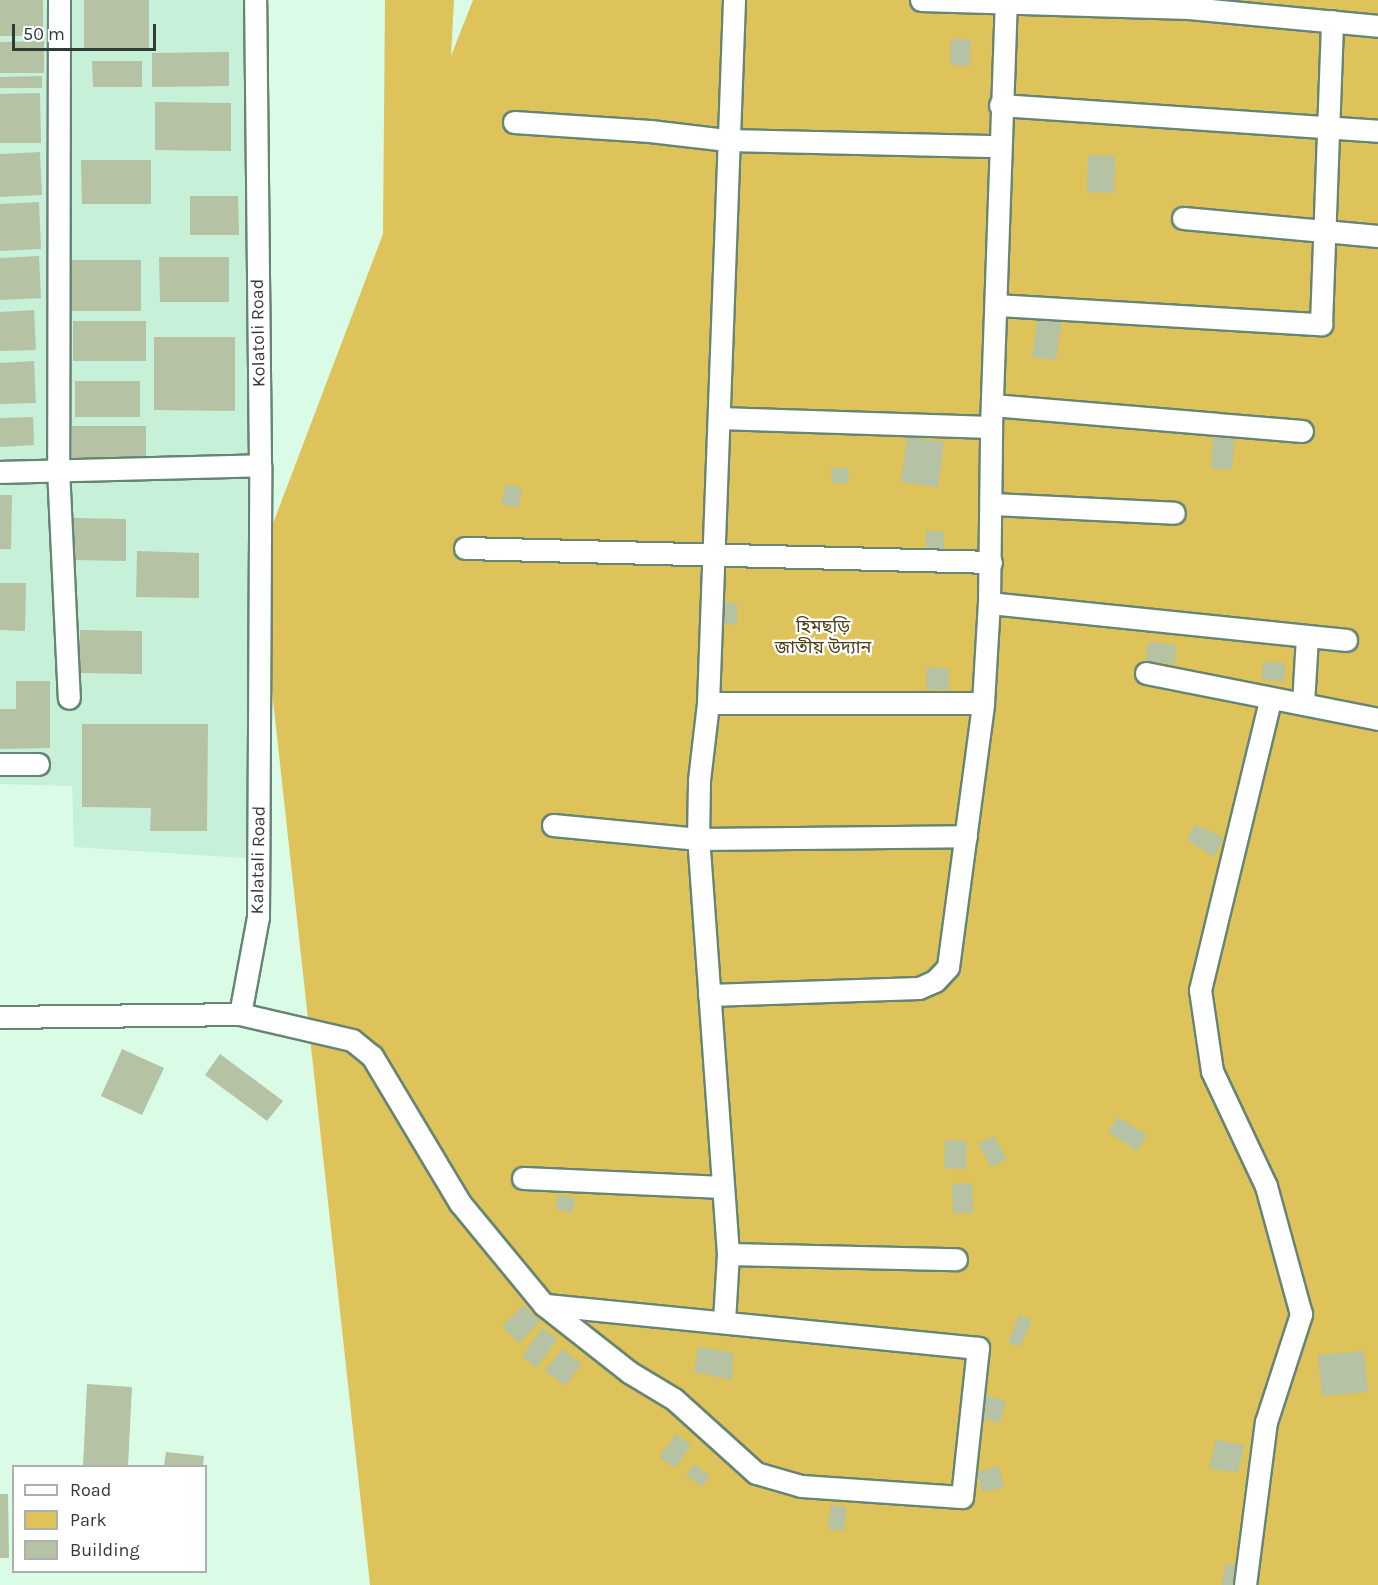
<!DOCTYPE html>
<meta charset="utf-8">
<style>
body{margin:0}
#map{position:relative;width:1378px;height:1585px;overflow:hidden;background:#dafce7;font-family:Karla,"Noto Sans Bengali",sans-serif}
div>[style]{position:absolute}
.built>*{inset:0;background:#c7f0d8}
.green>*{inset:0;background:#dec25a}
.building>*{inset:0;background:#b5c2a3}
.roads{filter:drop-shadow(2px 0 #668573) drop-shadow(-2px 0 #668573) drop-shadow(0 2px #668573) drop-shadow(0 -2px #668573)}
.minor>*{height:21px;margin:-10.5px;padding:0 10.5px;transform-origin:10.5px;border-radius:10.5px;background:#fff}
span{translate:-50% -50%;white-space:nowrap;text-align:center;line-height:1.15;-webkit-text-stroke:4.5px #fff;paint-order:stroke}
.street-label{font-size:18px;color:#2f3c34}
.park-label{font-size:18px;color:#4c4115}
.legend{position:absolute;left:12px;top:1465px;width:195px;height:108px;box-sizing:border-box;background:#fff;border:2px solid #acb1ae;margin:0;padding:8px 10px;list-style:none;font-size:18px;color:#2f3c34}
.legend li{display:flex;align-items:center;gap:12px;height:30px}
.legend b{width:30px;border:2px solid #acb1ae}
.scale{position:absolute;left:12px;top:24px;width:144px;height:27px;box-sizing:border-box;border:3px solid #2f3c34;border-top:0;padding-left:8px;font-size:18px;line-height:21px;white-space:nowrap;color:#2f3c34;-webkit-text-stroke:4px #fff;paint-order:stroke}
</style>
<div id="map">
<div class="built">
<i style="clip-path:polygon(0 0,263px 0,259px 859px,74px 847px,72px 786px,0 784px)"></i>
</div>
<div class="green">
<i style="clip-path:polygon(385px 0,454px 0,451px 56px,473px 0,1378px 0,1378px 1585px,370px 1585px,258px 563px,383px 234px)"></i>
</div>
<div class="building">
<i style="clip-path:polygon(0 0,43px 0,43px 36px,0 36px)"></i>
<i style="clip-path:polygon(84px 0,149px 0,149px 51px,84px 51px)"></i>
<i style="clip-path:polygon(951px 39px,971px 39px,970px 66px,950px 65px)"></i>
<i style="clip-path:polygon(44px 41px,44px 73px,0 73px,0 42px)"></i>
<i style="clip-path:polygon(229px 52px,229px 86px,152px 87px,152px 53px)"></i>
<i style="clip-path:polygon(92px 61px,142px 61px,142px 87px,93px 87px)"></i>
<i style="clip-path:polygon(42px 76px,42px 88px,0 88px,0 77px)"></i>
<i style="clip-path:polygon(40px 93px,41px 143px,0 143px,0 94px)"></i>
<i style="clip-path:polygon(155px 102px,231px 103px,231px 151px,155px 150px)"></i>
<i style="clip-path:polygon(40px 152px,42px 195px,0 197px,0 154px)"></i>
<i style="clip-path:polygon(1088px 155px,1115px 156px,1114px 193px,1087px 192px)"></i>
<i style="clip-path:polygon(81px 160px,151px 160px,151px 204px,82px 204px)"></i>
<i style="clip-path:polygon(190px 196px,238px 196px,239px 235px,190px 235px)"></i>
<i style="clip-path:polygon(39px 202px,41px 249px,0 251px,0 204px)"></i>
<i style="clip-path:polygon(39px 256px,41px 298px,0 300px,0 258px)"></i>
<i style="clip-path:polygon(159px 257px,229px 257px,229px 302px,160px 302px)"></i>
<i style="clip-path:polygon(69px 260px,141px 260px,141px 311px,69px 311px)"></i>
<i style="clip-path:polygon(34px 310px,36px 350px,0 351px,0 312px)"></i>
<i style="clip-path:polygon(1039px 310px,1063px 313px,1056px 360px,1032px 357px)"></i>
<i style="clip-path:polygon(73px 321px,146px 321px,146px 361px,73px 361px)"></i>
<i style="clip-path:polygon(154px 337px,235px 337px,235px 411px,154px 410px)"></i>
<i style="clip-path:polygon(34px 361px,36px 403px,0 404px,0 363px)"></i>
<i style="clip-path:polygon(75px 381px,140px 381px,140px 417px,75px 417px)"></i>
<i style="clip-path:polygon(33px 417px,34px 445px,0 447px,0 418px)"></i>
<i style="clip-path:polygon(72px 426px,146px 426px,146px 462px,72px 462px)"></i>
<i style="clip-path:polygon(1213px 433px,1235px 434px,1232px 470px,1211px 468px)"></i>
<i style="clip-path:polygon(907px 437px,944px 442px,938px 487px,901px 482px)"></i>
<i style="clip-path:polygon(831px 468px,848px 468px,849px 483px,832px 483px)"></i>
<i style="clip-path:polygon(506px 484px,522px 488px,518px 508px,501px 504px)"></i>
<i style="clip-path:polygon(0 495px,12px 495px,11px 549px,0 549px)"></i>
<i style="clip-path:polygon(74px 518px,126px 519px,126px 561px,73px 560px)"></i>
<i style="clip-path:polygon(926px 531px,944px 532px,944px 550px,926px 549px)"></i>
<i style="clip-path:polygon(137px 551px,199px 553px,199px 598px,136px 597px)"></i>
<i style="clip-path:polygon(0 583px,26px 583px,25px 631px,0 630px)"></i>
<i style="clip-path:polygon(715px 601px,737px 603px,737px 625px,714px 623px)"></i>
<i style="clip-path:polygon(80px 630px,142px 631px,142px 674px,79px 673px)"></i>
<i style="clip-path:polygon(1148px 642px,1176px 645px,1175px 664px,1146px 661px)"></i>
<i style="clip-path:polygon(1263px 662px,1285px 663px,1284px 681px,1262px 680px)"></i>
<i style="clip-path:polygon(927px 667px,949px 669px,948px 690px,926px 689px)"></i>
<i style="clip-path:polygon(16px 681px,50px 681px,50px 748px,0 749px,0 709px,16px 709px)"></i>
<i style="clip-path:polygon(82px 724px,208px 724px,207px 831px,150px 831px,151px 808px,82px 807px)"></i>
<i style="clip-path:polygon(1195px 824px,1224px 838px,1214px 857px,1187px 840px)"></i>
<i style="clip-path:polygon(122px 1049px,164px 1068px,142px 1115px,101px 1096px)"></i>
<i style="clip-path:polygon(220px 1054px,283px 1101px,267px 1121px,205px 1075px)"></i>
<i style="clip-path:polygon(1118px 1117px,1147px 1135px,1137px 1151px,1108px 1132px)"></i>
<i style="clip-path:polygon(994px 1136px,1007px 1159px,991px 1167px,978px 1144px)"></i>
<i style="clip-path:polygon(945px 1140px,967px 1141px,966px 1169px,944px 1168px)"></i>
<i style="clip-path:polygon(972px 1183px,973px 1213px,953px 1213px,952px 1184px)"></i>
<i style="clip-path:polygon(558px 1195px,575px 1198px,572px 1213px,556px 1209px)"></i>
<i style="clip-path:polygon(523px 1305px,540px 1321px,519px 1343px,502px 1327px)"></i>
<i style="clip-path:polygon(1019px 1315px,1032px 1320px,1020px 1347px,1008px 1342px)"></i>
<i style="clip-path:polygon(542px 1328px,557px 1339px,537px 1368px,522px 1357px)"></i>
<i style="clip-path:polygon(698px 1347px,733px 1353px,732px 1380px,694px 1372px)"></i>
<i style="clip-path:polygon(562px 1349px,582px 1364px,565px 1386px,545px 1371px)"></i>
<i style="clip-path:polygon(1364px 1351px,1368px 1392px,1322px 1396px,1318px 1355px)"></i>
<i style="clip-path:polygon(87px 1384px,132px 1387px,128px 1466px,83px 1466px)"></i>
<i style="clip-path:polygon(983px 1394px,1006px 1401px,1000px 1423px,976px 1417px)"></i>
<i style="clip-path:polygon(676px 1434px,691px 1445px,675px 1468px,659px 1457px)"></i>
<i style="clip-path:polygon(1216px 1440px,1244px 1445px,1238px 1472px,1209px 1469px)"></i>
<i style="clip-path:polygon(166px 1452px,204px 1456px,203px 1466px,164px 1466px)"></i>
<i style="clip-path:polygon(694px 1464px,710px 1476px,702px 1487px,686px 1475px)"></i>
<i style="clip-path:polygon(999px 1466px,1004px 1487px,983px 1492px,977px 1472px)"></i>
<i style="clip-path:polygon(0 1494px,8px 1494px,9px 1558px,0 1558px)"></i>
<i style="clip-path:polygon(831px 1505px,846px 1507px,844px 1531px,828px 1529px)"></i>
<i style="clip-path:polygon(1225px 1564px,1238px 1566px,1235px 1585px,1222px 1585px)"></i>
</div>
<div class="roads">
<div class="minor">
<i style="left:59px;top:0;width:468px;rotate:90.1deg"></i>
<i style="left:58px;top:468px;width:230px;rotate:87.3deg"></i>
<i style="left:921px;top:0;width:268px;rotate:1.7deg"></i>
<i style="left:1189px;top:8px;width:190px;rotate:5.4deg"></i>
<i style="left:1000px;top:105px;width:379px;rotate:3.9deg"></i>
<i style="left:514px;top:122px;width:136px;rotate:3.8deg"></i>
<i style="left:650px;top:131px;width:78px;rotate:6.7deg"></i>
<i style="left:727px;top:140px;width:273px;rotate:1.3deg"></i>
<i style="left:1183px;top:218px;width:196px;rotate:5.3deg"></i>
<i style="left:997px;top:305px;width:325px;rotate:3.4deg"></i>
<i style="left:1321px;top:324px;width:303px;rotate:-87.9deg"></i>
<i style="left:992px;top:405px;width:311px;rotate:4.8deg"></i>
<i style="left:719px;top:418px;width:272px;rotate:1.9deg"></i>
<i style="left:0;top:472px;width:260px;rotate:-1.5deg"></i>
<i style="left:993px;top:504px;width:181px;rotate:2.8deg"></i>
<i style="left:465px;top:548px;width:526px;rotate:1.52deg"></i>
<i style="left:989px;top:603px;width:359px;rotate:5.9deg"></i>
<i style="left:1146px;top:673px;width:237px;rotate:11.2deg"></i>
<i style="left:708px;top:703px;width:275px"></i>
<i style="left:1303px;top:704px;width:68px;rotate:-86.6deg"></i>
<i style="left:0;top:764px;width:38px"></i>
<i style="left:553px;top:825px;width:146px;rotate:5.5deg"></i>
<i style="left:698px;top:839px;width:268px;rotate:-0.6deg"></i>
<i style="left:709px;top:995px;width:210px;rotate:-1.9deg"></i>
<i style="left:919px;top:988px;width:17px;rotate:-24deg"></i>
<i style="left:935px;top:981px;width:19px;rotate:-47deg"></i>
<i style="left:948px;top:967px;width:266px;rotate:-82.4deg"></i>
<i style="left:983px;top:703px;width:100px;rotate:-86.6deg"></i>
<i style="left:989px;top:603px;width:176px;rotate:-89.3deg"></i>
<i style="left:991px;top:427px;width:424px;rotate:-88deg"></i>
<i style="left:240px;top:1014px;width:115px;rotate:13.1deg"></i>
<i style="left:352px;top:1040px;width:26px;rotate:39deg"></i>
<i style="left:372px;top:1056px;width:171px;rotate:59.1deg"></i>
<i style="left:460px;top:1203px;width:132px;rotate:50.5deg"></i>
<i style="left:544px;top:1305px;width:108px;rotate:38.2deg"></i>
<i style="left:629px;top:1372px;width:52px;rotate:31deg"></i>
<i style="left:674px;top:1399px;width:110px;rotate:42.1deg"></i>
<i style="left:756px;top:1473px;width:47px;rotate:16.1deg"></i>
<i style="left:801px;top:1486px;width:161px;rotate:3.9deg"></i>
<i style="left:962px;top:1497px;width:150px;rotate:-83.9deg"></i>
<i style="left:978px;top:1348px;width:436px;rotate:-174.3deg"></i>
<i style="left:0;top:1017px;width:240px;rotate:-0.7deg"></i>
<i style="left:240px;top:1014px;width:99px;rotate:-79.5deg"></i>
<i style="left:258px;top:917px;width:452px;rotate:-89.7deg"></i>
<i style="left:260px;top:465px;width:465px;rotate:-90.6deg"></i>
<i style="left:523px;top:1178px;width:200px;rotate:2.6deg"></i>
<i style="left:728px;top:1254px;width:228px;rotate:1.3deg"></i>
<i style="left:724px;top:1321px;width:67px;rotate:-86.6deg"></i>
<i style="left:728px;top:1254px;width:416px;rotate:-94.1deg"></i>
<i style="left:698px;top:839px;width:59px;rotate:-89deg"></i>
<i style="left:699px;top:780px;width:78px;rotate:-83.3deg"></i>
<i style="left:708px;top:703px;width:703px;rotate:-87.88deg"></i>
<i style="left:1245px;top:1585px;width:164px;rotate:-82.7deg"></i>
<i style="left:1266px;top:1422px;width:114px;rotate:-72deg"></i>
<i style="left:1301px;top:1314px;width:133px;rotate:-105.3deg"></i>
<i style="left:1266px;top:1186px;width:127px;rotate:-115.2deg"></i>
<i style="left:1212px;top:1071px;width:82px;rotate:-98.4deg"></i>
<i style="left:1200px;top:990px;width:298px;rotate:-76.4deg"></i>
</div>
</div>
<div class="street-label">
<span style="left:258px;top:333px;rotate:-91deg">Kolatoli Road</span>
<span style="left:258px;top:860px;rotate:-89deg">Kalatali Road</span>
</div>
<div class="park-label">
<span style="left:823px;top:637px">হিমছড়ি<br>জাতীয় উদ্যান</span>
</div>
<ul class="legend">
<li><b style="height:8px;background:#fff"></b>Road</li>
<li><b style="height:16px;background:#dec25a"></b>Park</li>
<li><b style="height:16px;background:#b5c2a3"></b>Building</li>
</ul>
<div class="scale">50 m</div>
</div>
